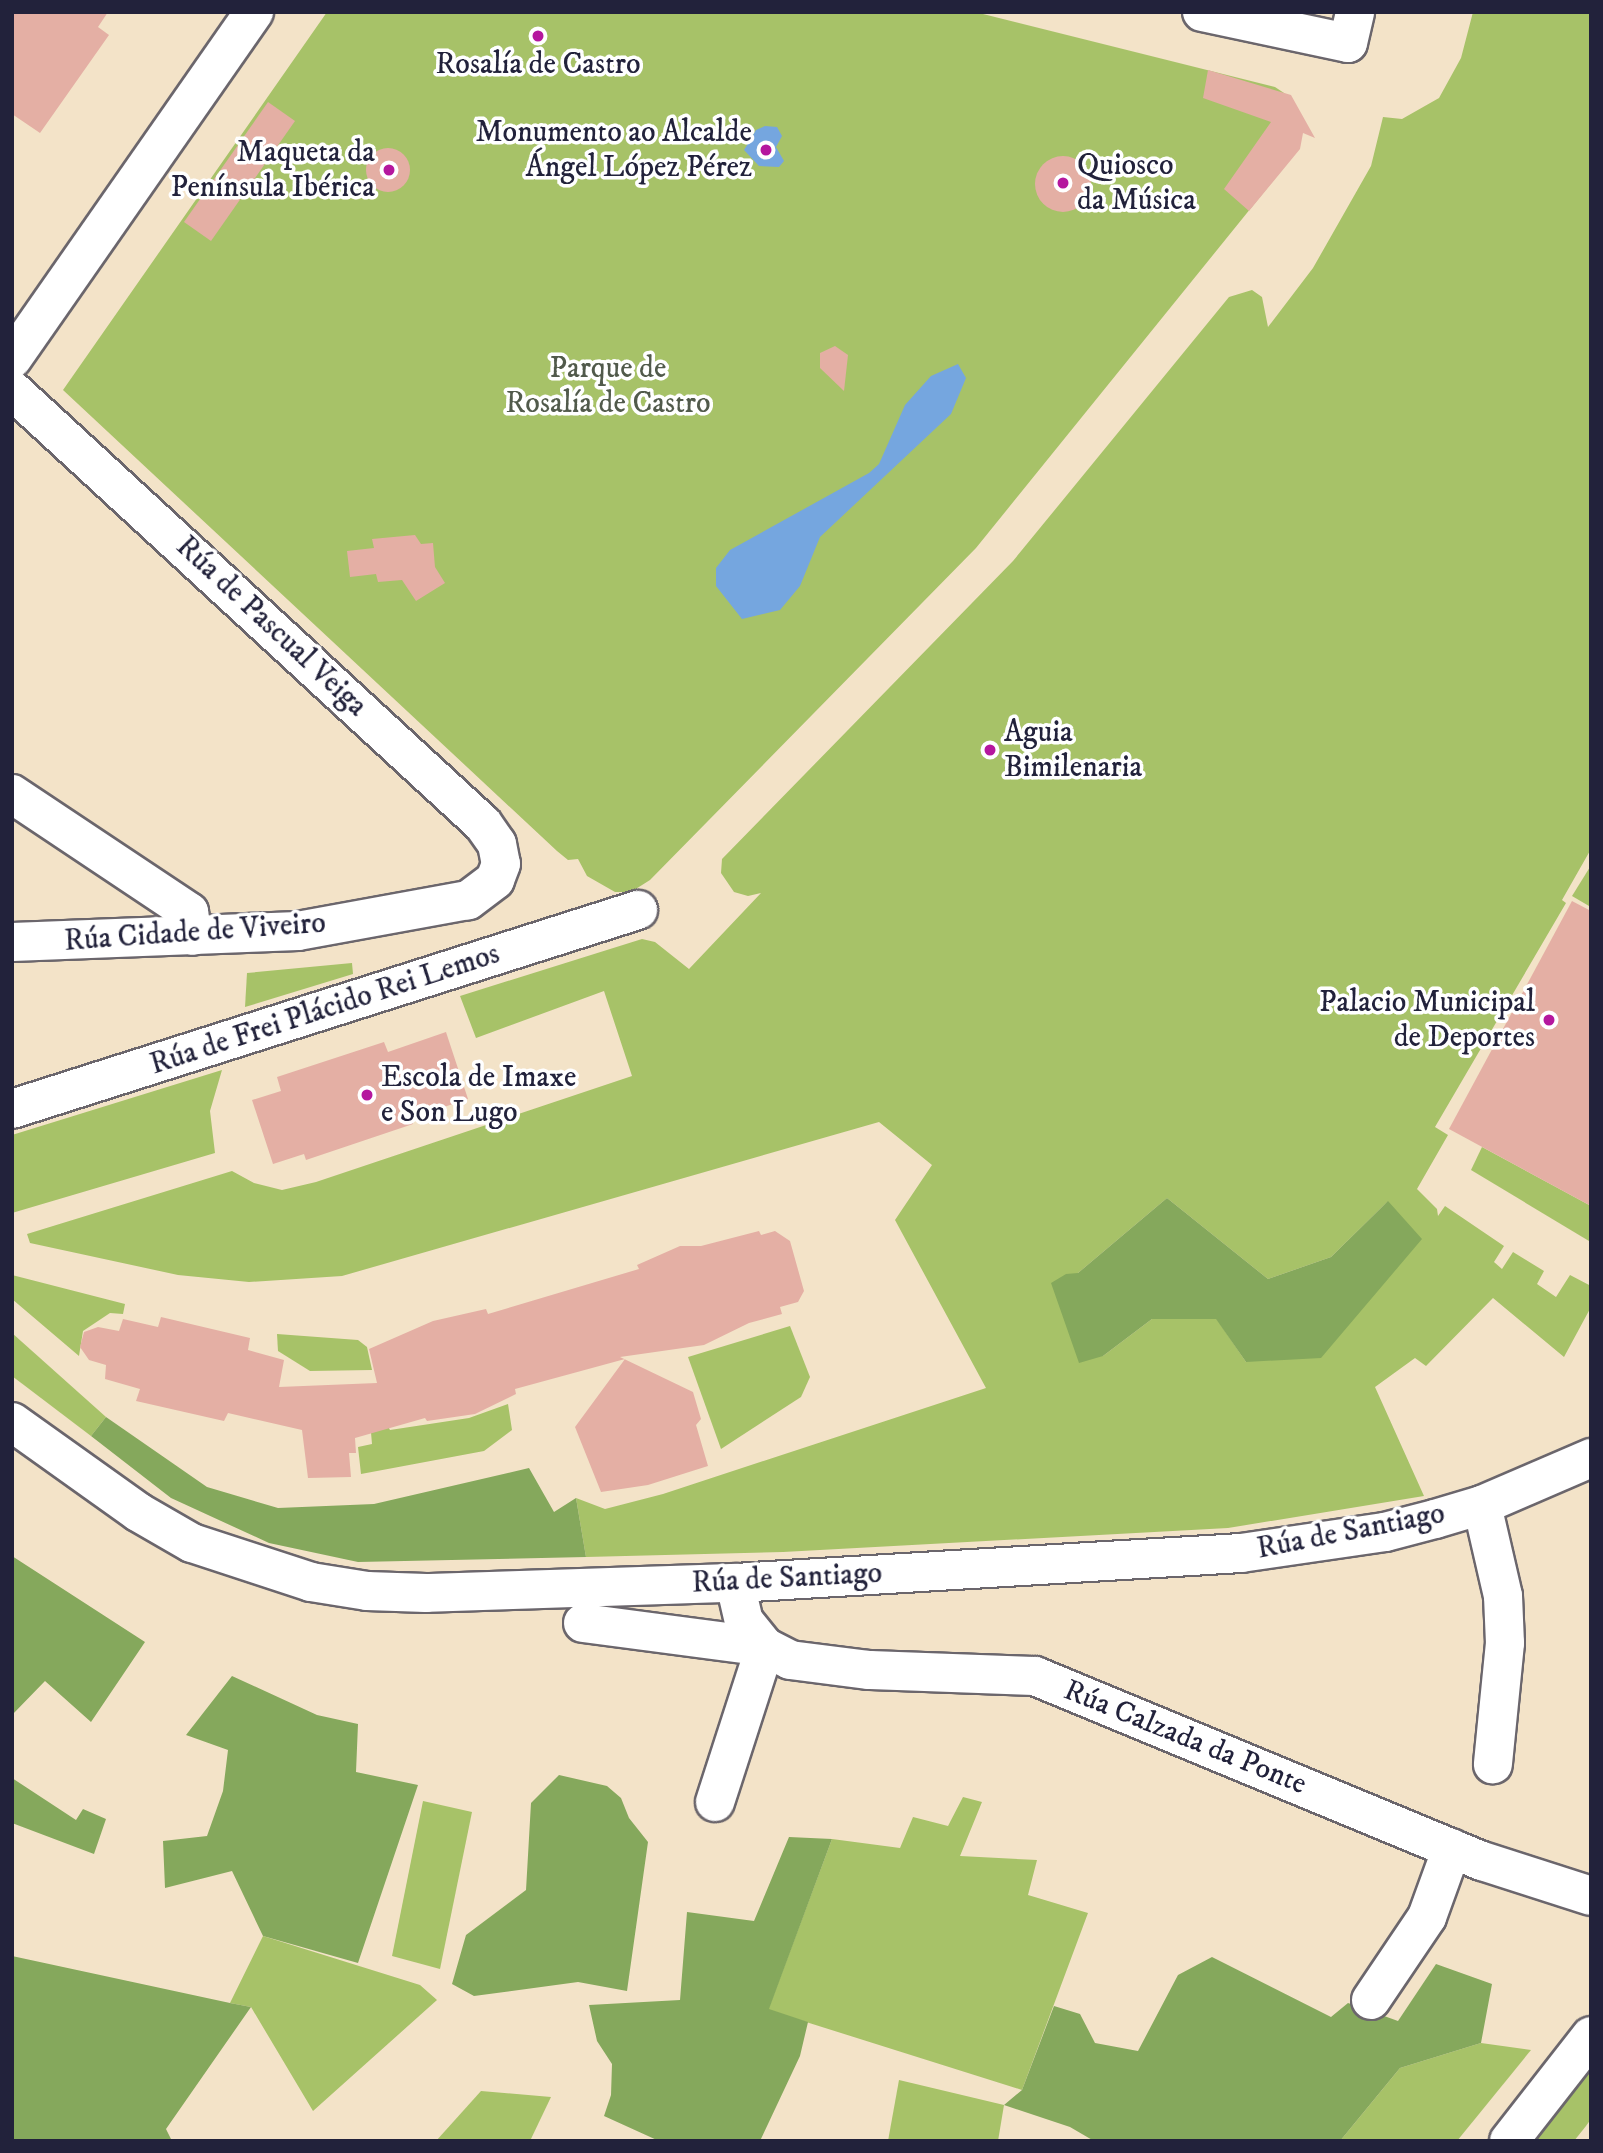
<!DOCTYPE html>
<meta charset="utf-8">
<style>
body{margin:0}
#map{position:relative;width:1603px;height:2153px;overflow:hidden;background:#f3e3c8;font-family:"IM FELL DW Pica",serif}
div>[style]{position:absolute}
.green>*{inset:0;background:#a7c268}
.forest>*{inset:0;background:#85a85c}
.water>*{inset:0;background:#75a6df}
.building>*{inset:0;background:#e4afa4}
.round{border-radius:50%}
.roads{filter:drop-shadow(2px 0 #6b666c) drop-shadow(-2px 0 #6b666c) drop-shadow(0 2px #6b666c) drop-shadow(0 -2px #6b666c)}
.street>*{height:38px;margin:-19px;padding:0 19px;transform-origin:19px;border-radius:19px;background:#fff}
.secondary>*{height:38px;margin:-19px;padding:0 19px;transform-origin:19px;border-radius:19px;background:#fff}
.dots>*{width:19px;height:19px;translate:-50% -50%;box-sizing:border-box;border:4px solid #fff;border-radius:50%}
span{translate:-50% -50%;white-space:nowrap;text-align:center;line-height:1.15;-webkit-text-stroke:7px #fff;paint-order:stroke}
.poi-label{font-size:30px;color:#22223b}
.right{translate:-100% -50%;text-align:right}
.left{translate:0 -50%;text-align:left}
.park-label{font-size:30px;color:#515a4b}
.street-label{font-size:30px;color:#22223b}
.frame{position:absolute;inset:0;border:14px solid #22223b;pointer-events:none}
</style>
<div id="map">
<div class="green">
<i style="clip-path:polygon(327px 12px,975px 12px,1275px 87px,1287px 95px,1289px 161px,976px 548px,650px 880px,631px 892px,615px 892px,587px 876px,578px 859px,568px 860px,557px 851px,63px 390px)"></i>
<i style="clip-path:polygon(evenodd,1473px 12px,1591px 12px,1591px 849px,1562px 900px,1566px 903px,1435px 1127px,1448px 1135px,1417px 1189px,1437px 1209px,1438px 1216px,1445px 1206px,1504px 1246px,1494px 1262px,1502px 1269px,1513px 1252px,1544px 1271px,1537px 1284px,1556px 1297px,1570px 1275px,1591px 1286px,1591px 1307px,1564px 1357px,1493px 1298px,1426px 1366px,1415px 1358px,1375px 1387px,1424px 1496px,1228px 1528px,783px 1552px,586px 1557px,576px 1498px,605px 1509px,663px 1494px,986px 1388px,895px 1220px,932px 1165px,879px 1122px,342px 1276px,249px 1282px,178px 1275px,30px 1243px,27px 1234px,232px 1171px,254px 1183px,282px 1190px,316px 1182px,632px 1076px,604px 991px,476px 1038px,460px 996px,642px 939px,655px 942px,689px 969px,761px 893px,748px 896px,734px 892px,721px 873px,722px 859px,1013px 561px,1229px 297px,1252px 290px,1262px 297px,1268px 327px,1313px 268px,1371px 166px,1383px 117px,1402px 119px,1439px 98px,1461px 58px,1473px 12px,1167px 1198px,1268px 1279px,1331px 1257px,1388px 1201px,1246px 1362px,1216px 1318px,1152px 1319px,1103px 1356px,1078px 1273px,1167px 1198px)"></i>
<i style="clip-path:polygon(1590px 867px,1591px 903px,1589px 906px,1572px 896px)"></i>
<i style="clip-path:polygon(352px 963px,353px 974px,245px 1007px,247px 973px)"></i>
<i style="clip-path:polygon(222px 1070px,210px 1111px,215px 1153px,12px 1213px,12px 1135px)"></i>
<i style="clip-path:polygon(1482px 1147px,1591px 1206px,1589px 1241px,1471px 1170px)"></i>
<i style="clip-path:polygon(12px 1275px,125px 1304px,123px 1314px,110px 1313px,83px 1331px,79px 1356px,12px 1299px)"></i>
<i style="clip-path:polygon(790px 1326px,810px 1377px,801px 1397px,721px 1449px,688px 1357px)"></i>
<i style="clip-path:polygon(12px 1333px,106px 1417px,91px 1436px,12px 1376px)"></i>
<i style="clip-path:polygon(277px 1334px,358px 1340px,367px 1347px,372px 1370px,310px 1371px,278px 1351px)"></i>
<i style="clip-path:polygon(508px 1404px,512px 1430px,484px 1451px,361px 1474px,358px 1447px,372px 1444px,370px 1421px,383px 1418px,390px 1430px,469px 1418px)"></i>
<i style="clip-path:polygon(963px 1797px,982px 1802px,960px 1856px,1037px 1860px,1028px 1895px,1088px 1913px,1022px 2090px,768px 2010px,832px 1839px,900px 1848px,913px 1817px,948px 1826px)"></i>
<i style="clip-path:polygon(423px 1801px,472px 1812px,440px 1969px,392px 1956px)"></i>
<i style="clip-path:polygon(263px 1936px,420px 1985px,437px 2000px,313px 2111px,251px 2007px,230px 2003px)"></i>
<i style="clip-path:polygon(1481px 2043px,1531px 2050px,1457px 2141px,1340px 2141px,1400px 2068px)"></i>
<i style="clip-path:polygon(1591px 2047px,1591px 2119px,1586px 2126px,1574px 2141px,1522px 2141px)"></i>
<i style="clip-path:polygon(899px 2080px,1004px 2105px,998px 2141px,888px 2141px)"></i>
<i style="clip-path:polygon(481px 2091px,551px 2097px,530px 2141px,436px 2141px)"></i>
</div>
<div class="forest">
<i style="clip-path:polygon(1167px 1198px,1268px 1279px,1331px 1257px,1388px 1201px,1422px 1239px,1321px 1358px,1246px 1362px,1216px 1319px,1152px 1319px,1103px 1356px,1079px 1363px,1051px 1283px,1066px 1274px,1078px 1273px)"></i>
<i style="clip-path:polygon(106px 1417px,207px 1487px,278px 1508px,374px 1504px,529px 1468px,554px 1512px,576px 1498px,586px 1557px,358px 1562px,269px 1543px,171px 1498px,91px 1436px)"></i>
<i style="clip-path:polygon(12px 1556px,145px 1642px,91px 1722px,45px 1681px,12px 1715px)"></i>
<i style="clip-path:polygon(232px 1676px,317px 1715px,358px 1724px,356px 1772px,418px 1785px,358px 1963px,263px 1936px,232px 1871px,165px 1888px,163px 1841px,207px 1836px,223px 1791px,228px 1750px,186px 1735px)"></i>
<i style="clip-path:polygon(559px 1775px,607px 1786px,621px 1798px,629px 1818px,648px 1842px,627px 1991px,578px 1982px,474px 1996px,452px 1984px,466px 1935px,526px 1890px,531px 1803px)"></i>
<i style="clip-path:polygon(12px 1778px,76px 1820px,83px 1809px,106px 1819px,94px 1854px,12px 1823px)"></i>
<i style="clip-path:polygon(789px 1837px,832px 1839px,769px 2009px,808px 2022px,800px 2056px,760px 2141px,659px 2141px,604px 2116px,611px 2095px,612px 2064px,597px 2041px,589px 2005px,680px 2000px,687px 1912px,754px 1921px)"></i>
<i style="clip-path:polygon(12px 1956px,230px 2003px,251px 2007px,166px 2129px,172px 2141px,12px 2141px)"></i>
<i style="clip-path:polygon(1212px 1957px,1331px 2017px,1348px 2003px,1398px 2021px,1436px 1964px,1492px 1984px,1481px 2043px,1400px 2068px,1340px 2141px,1094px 2141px,1070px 2127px,1004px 2105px,1022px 2090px,1054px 2006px,1080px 2014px,1095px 2043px,1138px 2051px,1178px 1975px)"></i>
</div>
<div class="water">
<i style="clip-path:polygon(765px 126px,777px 127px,782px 136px,776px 147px,784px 161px,779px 167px,759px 166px,744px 150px,756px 130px)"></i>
<i style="clip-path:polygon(958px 364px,966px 378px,951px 414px,820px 537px,800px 586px,780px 610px,742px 619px,716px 586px,716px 568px,730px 550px,869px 473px,879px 464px,905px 405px,931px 376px)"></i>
</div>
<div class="building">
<i style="clip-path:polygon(12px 12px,108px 12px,98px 27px,109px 35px,40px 133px,12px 114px)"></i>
<i style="clip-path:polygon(1208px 70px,1291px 95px,1315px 138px,1303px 133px,1300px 149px,1249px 211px,1224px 189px,1271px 122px,1203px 98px)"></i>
<i style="clip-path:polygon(268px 102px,295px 121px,211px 241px,184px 222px)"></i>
<i class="round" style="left:366px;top:148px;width:44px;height:44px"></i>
<i class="round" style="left:1035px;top:156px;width:56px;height:56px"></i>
<i style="clip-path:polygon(835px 346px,848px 355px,844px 391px,820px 368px,820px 353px)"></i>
<i style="clip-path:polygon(415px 535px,421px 544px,433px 543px,435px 567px,445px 583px,416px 601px,402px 580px,378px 582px,376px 574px,350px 577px,347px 551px,374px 548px,372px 539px)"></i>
<i style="clip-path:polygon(1572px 901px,1591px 911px,1591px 1206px,1449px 1129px)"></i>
<i style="clip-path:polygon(446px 1032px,468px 1099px,411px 1118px,413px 1124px,306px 1160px,304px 1154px,273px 1164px,252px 1100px,281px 1091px,277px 1077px,384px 1042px,388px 1052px)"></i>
<i style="clip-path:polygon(759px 1231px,761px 1235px,775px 1231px,790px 1241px,804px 1291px,798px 1302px,780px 1307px,782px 1314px,749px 1323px,704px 1345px,620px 1357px,693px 1392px,701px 1419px,696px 1425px,708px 1466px,648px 1485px,601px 1492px,575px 1427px,625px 1359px,515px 1389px,516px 1394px,475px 1414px,427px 1421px,425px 1418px,355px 1438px,356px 1453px,349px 1453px,351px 1477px,308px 1478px,302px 1430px,228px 1413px,224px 1421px,136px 1401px,140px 1389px,105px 1379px,106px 1365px,89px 1360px,80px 1347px,84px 1332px,98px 1327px,119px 1331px,123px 1319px,158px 1327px,161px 1317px,250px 1338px,248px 1350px,284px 1360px,279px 1387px,377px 1383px,369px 1349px,433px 1321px,486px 1309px,488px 1314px,639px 1269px,637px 1265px,680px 1246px,701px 1246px)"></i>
</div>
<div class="roads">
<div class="street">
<i style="left:1202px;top:12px;width:149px;rotate:12deg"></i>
<i style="left:1348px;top:43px;width:32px;rotate:-77deg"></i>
<i style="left:12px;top:359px;width:423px;rotate:-55.1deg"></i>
<i style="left:12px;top:390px;width:640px;rotate:42.66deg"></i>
<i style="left:483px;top:824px;width:24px;rotate:55deg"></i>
<i style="left:497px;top:844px;width:20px;rotate:79deg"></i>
<i style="left:501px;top:864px;width:17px;rotate:111deg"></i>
<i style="left:495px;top:880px;width:34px;rotate:143deg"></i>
<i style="left:468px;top:900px;width:173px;rotate:169.7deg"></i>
<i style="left:298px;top:931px;width:286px;rotate:177.8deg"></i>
<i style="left:12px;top:794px;width:213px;rotate:33.7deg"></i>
<i style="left:189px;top:912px;width:24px;rotate:81deg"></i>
<i style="left:12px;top:1109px;width:657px;rotate:-17.64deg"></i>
<i style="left:1482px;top:1505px;width:93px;rotate:77deg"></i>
<i style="left:1503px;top:1596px;width:47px;rotate:87.6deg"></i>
<i style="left:1505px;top:1643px;width:122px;rotate:95.7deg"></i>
<i style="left:735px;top:1583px;width:39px;rotate:77deg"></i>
<i style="left:744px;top:1621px;width:33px;rotate:51deg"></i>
<i style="left:583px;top:1623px;width:184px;rotate:7.5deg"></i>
<i style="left:765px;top:1647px;width:28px;rotate:27deg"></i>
<i style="left:790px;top:1660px;width:80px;rotate:7.2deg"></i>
<i style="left:869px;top:1670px;width:166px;rotate:2.1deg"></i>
<i style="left:1035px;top:1676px;width:484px;rotate:22.5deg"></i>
<i style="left:1482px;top:1861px;width:114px;rotate:17.8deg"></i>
<i style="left:715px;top:1802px;width:163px;rotate:-72.1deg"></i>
<i style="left:1371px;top:2000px;width:100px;rotate:-56deg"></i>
<i style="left:1427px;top:1917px;width:73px;rotate:-70.1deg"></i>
<i style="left:1509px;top:2141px;width:133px;rotate:-52deg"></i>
</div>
<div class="secondary">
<i style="left:12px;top:1422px;width:155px;rotate:35.5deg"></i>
<i style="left:138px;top:1512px;width:62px;rotate:29.9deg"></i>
<i style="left:192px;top:1543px;width:125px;rotate:18.1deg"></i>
<i style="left:311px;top:1582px;width:57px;rotate:9.1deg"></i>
<i style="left:367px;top:1591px;width:59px;rotate:1.9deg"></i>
<i style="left:426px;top:1593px;width:309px;rotate:-1.9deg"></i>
<i style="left:735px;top:1583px;width:507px;rotate:-3.39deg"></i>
<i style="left:1241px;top:1553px;width:146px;rotate:-8.3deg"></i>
<i style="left:1385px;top:1532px;width:52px;rotate:-14.6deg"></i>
<i style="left:1435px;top:1519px;width:49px;rotate:-16.6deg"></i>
<i style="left:1482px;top:1505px;width:119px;rotate:-23.3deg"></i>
</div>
</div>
<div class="dots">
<i style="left:538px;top:36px;background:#b5179e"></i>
<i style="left:766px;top:150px;background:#b5179e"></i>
<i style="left:389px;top:170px;background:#b5179e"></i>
<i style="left:1063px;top:183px;background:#b5179e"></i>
<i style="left:990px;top:750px;background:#b5179e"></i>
<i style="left:1549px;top:1020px;background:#b5179e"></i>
<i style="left:367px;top:1095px;background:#b5179e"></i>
</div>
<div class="poi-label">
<span style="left:538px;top:65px">Rosalía de Castro</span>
<span class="right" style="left:752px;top:150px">Monumento ao Alcalde<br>Ángel López Pérez</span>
<span class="right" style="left:375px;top:170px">Maqueta da<br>Península Ibérica</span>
<span class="left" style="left:1077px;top:183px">Quiosco<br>da Música</span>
<span class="left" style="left:1004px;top:750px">Aguia<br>Bimilenaria</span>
<span class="right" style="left:1535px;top:1020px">Palacio Municipal<br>de Deportes</span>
<span class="left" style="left:381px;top:1095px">Escola de Imaxe<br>e Son Lugo</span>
</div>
<div class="park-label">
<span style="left:608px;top:386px">Parque de<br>Rosalía de Castro</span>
</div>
<div class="street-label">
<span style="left:271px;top:627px;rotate:43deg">Rúa de Pascual Veiga</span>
<span style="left:195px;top:933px;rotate:-4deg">Rúa Cidade de Viveiro</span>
<span style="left:325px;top:1010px;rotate:-18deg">Rúa de Frei Plácido Rei Lemos</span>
<span style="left:1351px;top:1532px;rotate:-11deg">Rúa de Santiago</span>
<span style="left:787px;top:1579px;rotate:-3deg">Rúa de Santiago</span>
<span style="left:1185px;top:1738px;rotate:22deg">Rúa Calzada da Ponte</span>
</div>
<div class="frame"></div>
</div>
